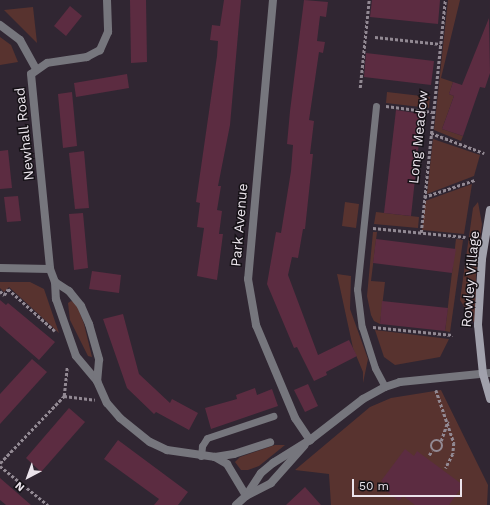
<!DOCTYPE html>
<style>
body{margin:0}
#map{position:relative;width:490px;height:505px;overflow:hidden;background:#302632;font-family:"Work Sans",sans-serif}
div>[style]{position:absolute}
.green>*{inset:0;background:#58332f}
.building>*{inset:0;background:#5c2c41}
.path>*{height:2.5px;margin-top:-1.25px;transform-origin:0;background:repeating-linear-gradient(90deg,#928993 0 3px,transparent 0 5px)}
.path>.ring{margin:-1.25px;padding:0;box-sizing:content-box;background:none;border:2.5px solid #928993;border-radius:50%}
.service>*{height:7px;margin:-3.5px;padding:0 3.5px;transform-origin:3.5px;border-radius:3.5px;background:#76767d}
.minor>*{height:8px;margin:-4px;padding:0 4px;transform-origin:4px;border-radius:4px;background:#76767d}
.tertiary>*{height:8px;margin:-4px;padding:0 4px;transform-origin:4px;border-radius:4px;background:#76767d}
.secondary>*{height:8px;margin:-4px;padding:0 4px;transform-origin:4px;border-radius:4px;background:#a1a1ac}
span{translate:-50% -50%;white-space:nowrap;text-align:center;line-height:1.15;-webkit-text-stroke:3px #151116;paint-order:stroke}
.street-label{font-size:14px;color:#ebe4ec}
.north{position:absolute;left:8px;top:457px;width:40px;height:40px;-webkit-text-stroke:3px #151116;paint-order:stroke;rotate:221deg;font-size:11px;font-weight:700;line-height:16px;text-align:center;color:#ebe4ec}
.north::after{content:'';display:block;margin:auto;width:14px;height:18px;background:#ebe4ec;clip-path:polygon(50% 0,100% 100%,50% 72%,0 100%)}
.scale{position:absolute;left:352px;top:479px;width:110px;height:18px;box-sizing:border-box;border:2px solid #ebe4ec;border-top:0;padding-left:5px;font-size:12px;line-height:14px;white-space:nowrap;color:#ebe4ec;-webkit-text-stroke:3px #151116;paint-order:stroke}
</style>
<div id="map">
<div class="green">
<i style="clip-path:polygon(448px 0,460px 0,441px 78px,453px 82px,449px 94px,454px 96px,442px 129px,463px 136px,461px 141px,434px 130px)"></i>
<i style="clip-path:polygon(33px 7px,37px 43px,4px 10px)"></i>
<i style="clip-path:polygon(0 37px,11px 45px,18px 62px,0 65px)"></i>
<i style="clip-path:polygon(387px 92px,430px 97px,429px 108px,386px 103px)"></i>
<i style="clip-path:polygon(433px 139px,480px 155px,474px 176px,427px 194px)"></i>
<i style="clip-path:polygon(472px 184px,464px 234px,422px 230px,425px 201px)"></i>
<i style="clip-path:polygon(345px 202px,359px 204px,356px 228px,342px 226px)"></i>
<i style="clip-path:polygon(478px 202px,482px 224px,476px 275px,475px 324px,460px 300px,473px 208px)"></i>
<i style="clip-path:polygon(376px 212px,419px 217px,418px 228px,374px 224px)"></i>
<i style="clip-path:polygon(373px 232px,377px 232px,371px 281px,385px 282px,380px 324px,374px 321px,371px 315px,367px 296px)"></i>
<i style="clip-path:polygon(456px 239px,463px 240px,450px 332px,445px 331px)"></i>
<i style="clip-path:polygon(337px 274px,351px 276px,350px 309px,368px 359px,363px 383px,363px 372px,353px 348px)"></i>
<i style="clip-path:polygon(0 282px,30px 282px,44px 289px,59px 333px,9px 287px,4px 292px,0 288px)"></i>
<i style="clip-path:polygon(71px 301px,76px 303px,84px 324px,92px 357px,88px 356px,70px 320px,68px 303px)"></i>
<i style="clip-path:polygon(375px 330px,449px 339px,440px 357px,395px 365px,384px 357px)"></i>
<i style="clip-path:polygon(441px 390px,488px 485px,487px 505px,331px 505px,329px 474px,295px 470px,370px 407px,391px 398px)"></i>
<i style="clip-path:polygon(275px 445px,285px 445px,259px 466px,248px 470px,241px 470px,235px 462px,240px 457px)"></i>
</div>
<div class="building">
<i style="clip-path:polygon(130px 0,146px 0,147px 62px,131px 63px)"></i>
<i style="clip-path:polygon(224px 0,241px 0,230px 125px,218px 186px,221px 186px,217px 210px,222px 211px,219px 234px,223px 234px,217px 280px,197px 276px,204px 228px,197px 227px,200px 203px,196px 202px,217px 56px,218px 41px,210px 40px,212px 25px,220px 26px)"></i>
<i style="clip-path:polygon(304px 0,328px 2px,326px 17px,320px 16px,317px 41px,325px 42px,323px 53px,319px 52px,309px 120px,314px 121px,310px 154px,313px 154px,305px 229px,303px 229px,298px 258px,292px 257px,288px 275px,318px 355px,349px 340px,357px 356px,326px 372px,327px 375px,314px 381px,297px 347px,294px 348px,267px 284px,276px 232px,281px 233px,291px 171px,293px 145px,287px 144px,290px 111px)"></i>
<i style="clip-path:polygon(372px 0,440px 0,438px 24px,370px 17px)"></i>
<i style="clip-path:polygon(70px 6px,82px 16px,66px 36px,54px 26px)"></i>
<i style="clip-path:polygon(489px 18px,490px 73px,485px 88px,480px 87px,463px 136px,442px 129px,454px 96px,449px 94px,453px 82px,462px 85px)"></i>
<i style="clip-path:polygon(366px 53px,434px 61px,431px 85px,364px 77px)"></i>
<i style="clip-path:polygon(127px 74px,129px 88px,76px 97px,74px 83px)"></i>
<i style="clip-path:polygon(72px 92px,77px 146px,63px 148px,58px 94px)"></i>
<i style="clip-path:polygon(396px 110px,422px 114px,411px 216px,384px 213px)"></i>
<i style="clip-path:polygon(8px 150px,12px 188px,0 189px,0 151px)"></i>
<i style="clip-path:polygon(84px 151px,89px 208px,75px 209px,69px 153px)"></i>
<i style="clip-path:polygon(18px 196px,21px 221px,7px 222px,4px 197px)"></i>
<i style="clip-path:polygon(83px 213px,88px 268px,74px 270px,69px 214px)"></i>
<i style="clip-path:polygon(376px 239px,456px 249px,452px 273px,373px 263px)"></i>
<i style="clip-path:polygon(92px 271px,121px 275px,119px 293px,89px 289px)"></i>
<i style="clip-path:polygon(0 300px,6px 305px,8px 303px,55px 342px,39px 360px,0 326px)"></i>
<i style="clip-path:polygon(382px 301px,448px 308px,445px 331px,380px 324px)"></i>
<i style="clip-path:polygon(123px 314px,139px 374px,170px 403px,172px 399px,198px 413px,189px 430px,156px 412px,154px 414px,127px 388px,103px 319px)"></i>
<i style="clip-path:polygon(32px 359px,47px 372px,0 424px,0 394px)"></i>
<i style="clip-path:polygon(308px 384px,318px 406px,305px 412px,294px 390px)"></i>
<i style="clip-path:polygon(255px 388px,257px 395px,272px 389px,278px 406px,211px 429px,205px 408px,237px 399px,236px 395px)"></i>
<i style="clip-path:polygon(69px 408px,85px 422px,41px 472px,26px 458px)"></i>
<i style="clip-path:polygon(118px 440px,188px 492px,178px 505px,154px 505px,159px 499px,104px 459px)"></i>
<i style="clip-path:polygon(405px 449px,414px 456px,417px 451px,463px 485px,449px 505px,415px 505px,403px 496px,399px 501px,386px 491px,389px 487px,381px 481px)"></i>
<i style="clip-path:polygon(0 478px,31px 505px,6px 505px,0 500px)"></i>
<i style="clip-path:polygon(305px 487px,321px 505px,286px 505px)"></i>
</div>
<div class="path">
<i style="left:375px;top:37px;width:66px;rotate:6.1deg"></i>
<i style="left:360px;top:88px;width:88px;rotate:-84.2deg"></i>
<i style="left:386px;top:106px;width:47px;rotate:7.3deg"></i>
<i style="left:431px;top:133px;width:57px;rotate:20.7deg"></i>
<i style="left:424px;top:197px;width:54px;rotate:-18.4deg"></i>
<i style="left:373px;top:228px;width:93px;rotate:5.5deg"></i>
<i style="left:421px;top:233px;width:234px;rotate:-84.1deg"></i>
<i style="left:0;top:291px;width:6px;rotate:45deg"></i>
<i style="left:4px;top:295px;width:7px;rotate:-56deg"></i>
<i style="left:8px;top:289px;width:63px;rotate:41.8deg"></i>
<i style="left:373px;top:327px;width:80px;rotate:5.7deg"></i>
<i style="left:436px;top:390px;width:56px;rotate:71.2deg"></i>
<i style="left:454px;top:443px;width:11px;rotate:95deg"></i>
<i style="left:453px;top:454px;width:16px;rotate:117deg"></i>
<i style="left:64px;top:396px;width:31px;rotate:7deg"></i>
<i class="ring" style="left:431px;top:440px;width:9.5px;height:9.5px"></i>
<i style="left:441px;top:441px;width:21px;rotate:-71deg"></i>
<i style="left:429px;top:455px;width:5px;rotate:-53deg"></i>
<i style="left:0;top:463px;width:93px;rotate:-46.3deg"></i>
<i style="left:64px;top:396px;width:29px;rotate:-84deg"></i>
<i style="left:0;top:466px;width:62px;rotate:39.1deg"></i>
</div>
<div class="service">
<i style="left:376px;top:106px;width:184px;rotate:95.9deg"></i>
<i style="left:357px;top:289px;width:38px;rotate:83deg"></i>
<i style="left:362px;top:327px;width:43px;rotate:72.4deg"></i>
<i style="left:375px;top:368px;width:21px;rotate:62deg"></i>
<i style="left:201px;top:456px;width:10px;rotate:-84deg"></i>
<i style="left:202px;top:446px;width:9px;rotate:-58deg"></i>
<i style="left:207px;top:438px;width:70px;rotate:-18.4deg"></i>
</div>
<div class="minor">
<i style="left:107px;top:0;width:32px;rotate:88deg"></i>
<i style="left:108px;top:32px;width:20px;rotate:114deg"></i>
<i style="left:100px;top:50px;width:15px;rotate:152deg"></i>
<i style="left:87px;top:57px;width:40px;rotate:171.5deg"></i>
<i style="left:47px;top:63px;width:19px;rotate:145deg"></i>
<i style="left:31px;top:74px;width:196px;rotate:84.4deg"></i>
<i style="left:50px;top:269px;width:14px;rotate:69deg"></i>
<i style="left:55px;top:282px;width:17px;rotate:87deg"></i>
<i style="left:56px;top:299px;width:60px;rotate:70.7deg"></i>
<i style="left:76px;top:356px;width:33px;rotate:50deg"></i>
<i style="left:97px;top:381px;width:24px;rotate:66deg"></i>
<i style="left:107px;top:403px;width:20px;rotate:49deg"></i>
<i style="left:120px;top:418px;width:38px;rotate:39deg"></i>
<i style="left:150px;top:442px;width:19px;rotate:25deg"></i>
<i style="left:167px;top:450px;width:49px;rotate:8.3deg"></i>
<i style="left:215px;top:457px;width:14px;rotate:30deg"></i>
<i style="left:227px;top:464px;width:37px;rotate:59deg"></i>
<i style="left:273px;top:0;width:280px;rotate:95.1deg"></i>
<i style="left:248px;top:279px;width:47px;rotate:80.1deg"></i>
<i style="left:256px;top:325px;width:101px;rotate:67.2deg"></i>
<i style="left:295px;top:418px;width:27px;rotate:56deg"></i>
<i style="left:0;top:25px;width:25px;rotate:37deg"></i>
<i style="left:20px;top:40px;width:33px;rotate:61deg"></i>
<i style="left:0;top:268px;width:50px;rotate:1.1deg"></i>
<i style="left:55px;top:282px;width:17px;rotate:33deg"></i>
<i style="left:69px;top:291px;width:19px;rotate:51deg"></i>
<i style="left:81px;top:306px;width:20px;rotate:66deg"></i>
<i style="left:89px;top:324px;width:37px;rotate:74deg"></i>
<i style="left:99px;top:360px;width:21px;rotate:95deg"></i>
<i style="left:215px;top:457px;width:19px;rotate:-9deg"></i>
<i style="left:234px;top:454px;width:38px;rotate:-18deg"></i>
</div>
<div class="tertiary">
<i style="left:246px;top:496px;width:27px;rotate:-57deg"></i>
<i style="left:261px;top:473px;width:16px;rotate:-40deg"></i>
<i style="left:273px;top:463px;width:44px;rotate:-31.9deg"></i>
<i style="left:310px;top:440px;width:67px;rotate:-37.7deg"></i>
<i style="left:363px;top:399px;width:25px;rotate:-29deg"></i>
<i style="left:385px;top:387px;width:16px;rotate:-18deg"></i>
<i style="left:400px;top:382px;width:90px;rotate:-5.7deg"></i>
<i style="left:236px;top:505px;width:13px;rotate:-42deg"></i>
<i style="left:246px;top:496px;width:28px;rotate:-27deg"></i>
<i style="left:271px;top:483px;width:50px;rotate:-48.3deg"></i>
</div>
<div class="secondary">
<i style="left:490px;top:210px;width:50px;rotate:99.3deg"></i>
<i style="left:482px;top:259px;width:66px;rotate:93.5deg"></i>
<i style="left:478px;top:325px;width:49px;rotate:84.2deg"></i>
<i style="left:483px;top:374px;width:26px;rotate:74deg"></i>
</div>
<div class="street-label">
<span style="left:24px;top:134px;rotate:-96deg">Newhall Road</span>
<span style="left:418px;top:137px;rotate:-84deg">Long Meadow</span>
<span style="left:239px;top:225px;rotate:-85deg">Park Avenue</span>
<span style="left:470px;top:279px;rotate:-85deg">Rowley Village</span>
</div>
<div class="north">N</div>
<div class="scale">50 m</div>
</div>
